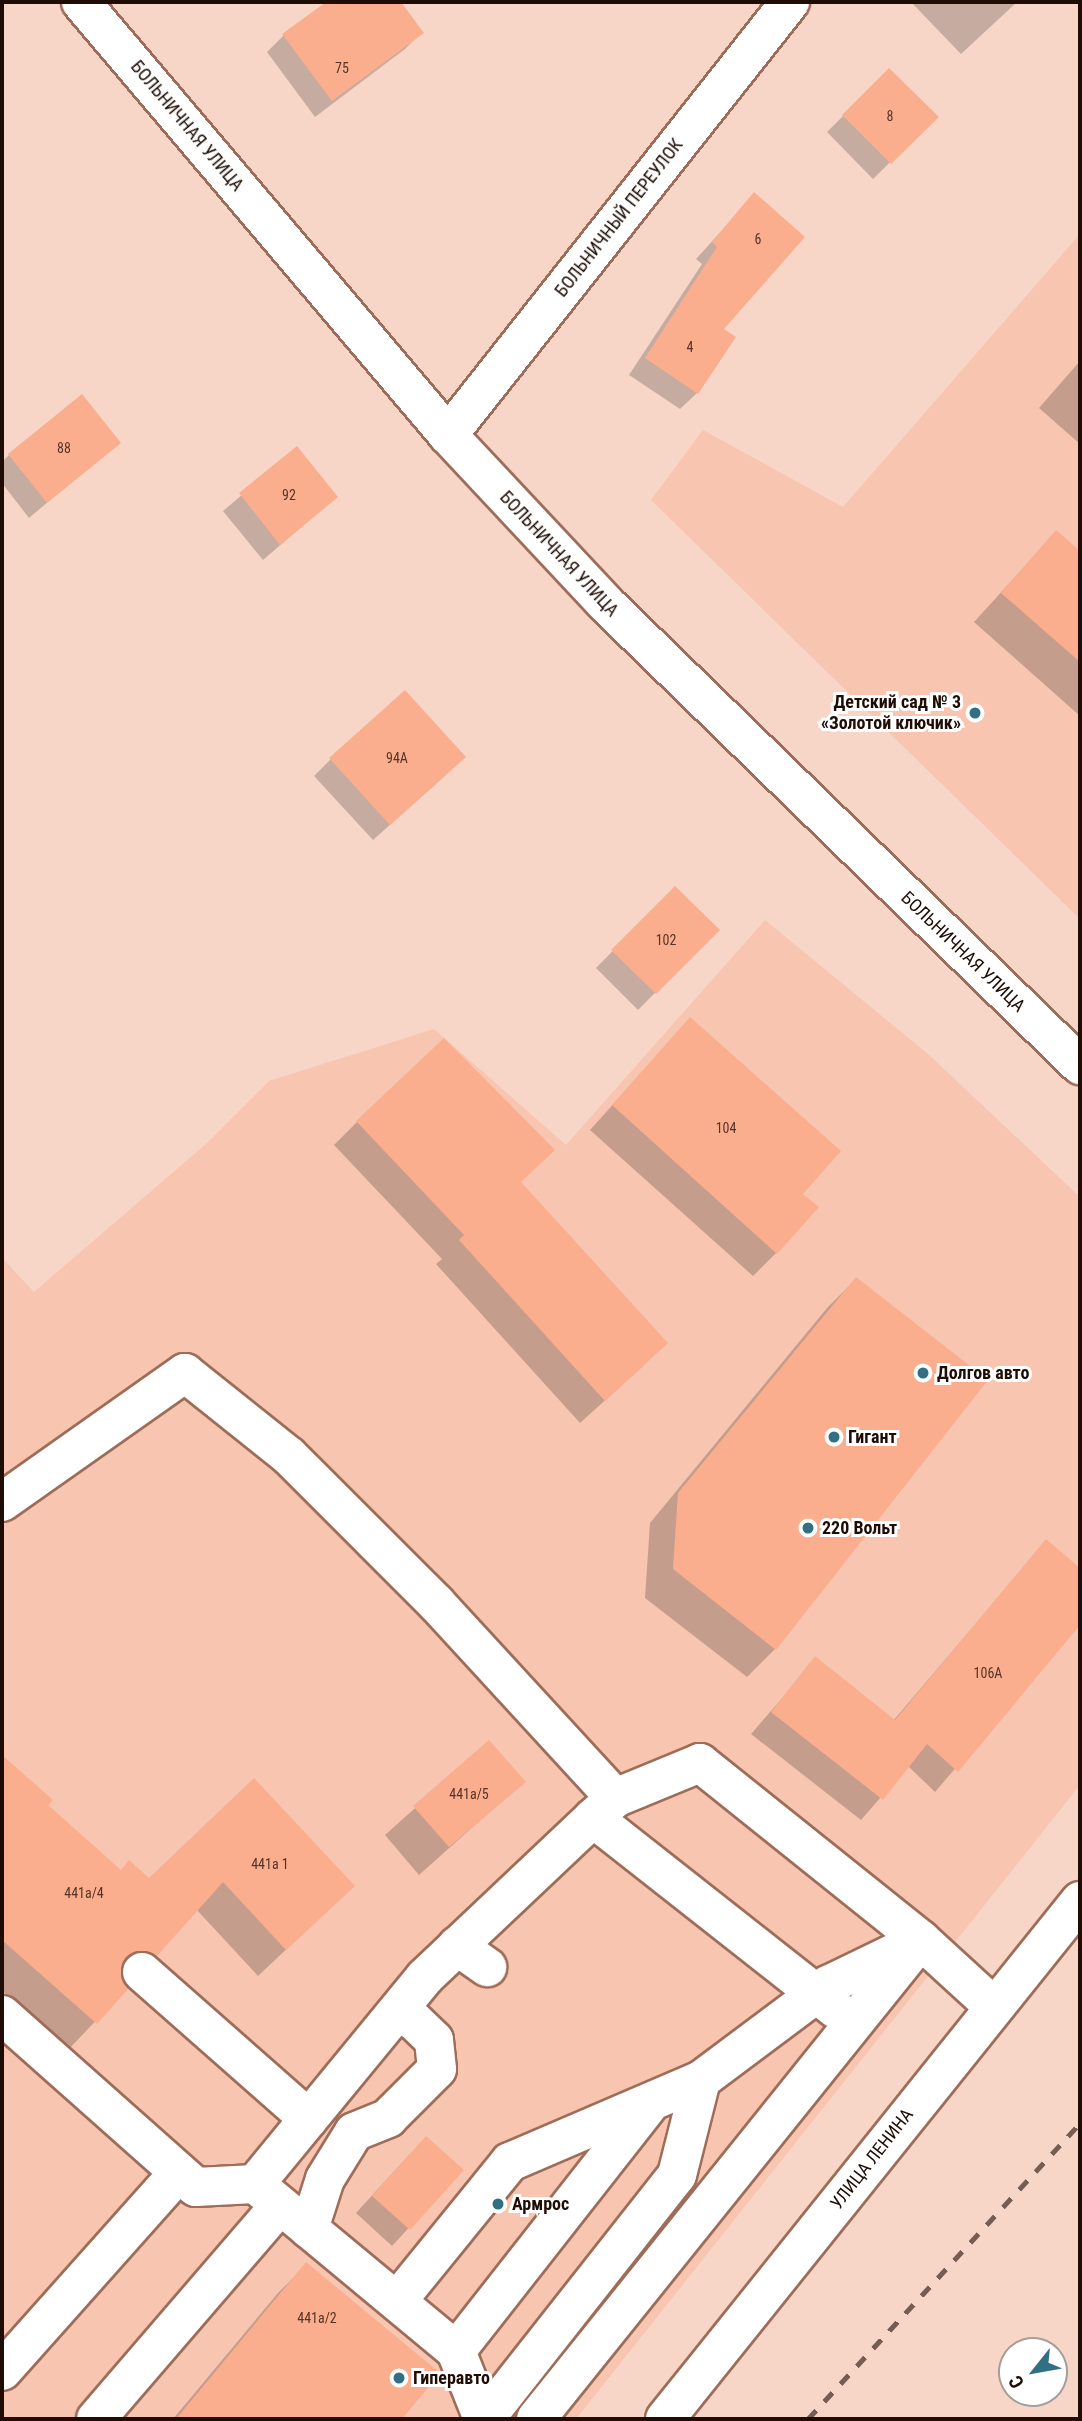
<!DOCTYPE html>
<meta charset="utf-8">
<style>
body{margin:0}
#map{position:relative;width:1082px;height:2421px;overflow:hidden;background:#f7d6c8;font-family:"Roboto Condensed",sans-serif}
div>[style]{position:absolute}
.built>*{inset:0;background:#f7c5b0}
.shadow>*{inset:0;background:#0003}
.building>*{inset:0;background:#faae8e}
.roads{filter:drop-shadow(2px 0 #9e6d59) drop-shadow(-2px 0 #9e6d59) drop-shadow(0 2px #9e6d59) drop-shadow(0 -2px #9e6d59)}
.minor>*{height:38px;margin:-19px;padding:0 19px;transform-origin:19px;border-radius:19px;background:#fff}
.major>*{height:38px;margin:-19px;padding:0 19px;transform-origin:19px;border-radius:19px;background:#fff}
.rail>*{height:5px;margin-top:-2.5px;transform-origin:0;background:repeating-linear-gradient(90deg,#755d53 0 12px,transparent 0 24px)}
.dots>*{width:19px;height:19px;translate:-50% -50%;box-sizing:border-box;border:4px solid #fff;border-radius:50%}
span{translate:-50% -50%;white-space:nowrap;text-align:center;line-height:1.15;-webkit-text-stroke:6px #fff;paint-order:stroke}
.number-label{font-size:14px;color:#553427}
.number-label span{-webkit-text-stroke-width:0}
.street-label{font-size:18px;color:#1e0c05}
.poi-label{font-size:18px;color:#1e0c05;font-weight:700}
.right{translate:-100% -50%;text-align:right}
.left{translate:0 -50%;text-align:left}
.frame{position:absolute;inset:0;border:4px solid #1e0c05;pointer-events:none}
.north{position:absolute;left:998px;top:2337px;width:70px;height:70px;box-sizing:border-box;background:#fff;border:2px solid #a59e9b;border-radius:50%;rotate:239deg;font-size:19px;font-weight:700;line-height:28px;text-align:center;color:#1e0c05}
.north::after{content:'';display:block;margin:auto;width:24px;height:32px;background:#316f85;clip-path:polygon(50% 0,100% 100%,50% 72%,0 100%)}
</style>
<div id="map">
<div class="built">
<i style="clip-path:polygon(1080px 234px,1080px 919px,651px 500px,703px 430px,843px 507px)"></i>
<i style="clip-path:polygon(765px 920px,928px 1054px,1080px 1197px,1080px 1785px,576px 2419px,2px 2419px,2px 1258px,34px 1292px,206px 1144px,269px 1081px,434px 1029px,566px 1145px)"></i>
</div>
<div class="shadow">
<i style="clip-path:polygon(329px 2px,398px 2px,421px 33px,405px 49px,315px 117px,267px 52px,284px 35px)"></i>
<i style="clip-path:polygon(911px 2px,1017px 2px,961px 54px)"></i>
<i style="clip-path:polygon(889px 70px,936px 117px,873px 179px,827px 132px)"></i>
<i style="clip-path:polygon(754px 195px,722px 330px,697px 393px,680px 409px,629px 375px,702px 264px,696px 259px)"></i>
<i style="clip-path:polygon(1080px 361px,1080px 444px,1039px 408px)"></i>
<i style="clip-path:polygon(118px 443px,29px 518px,2px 483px,2px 462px,9px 455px)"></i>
<i style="clip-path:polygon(297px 448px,336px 497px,263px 560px,223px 511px)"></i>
<i style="clip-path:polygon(1056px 532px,1080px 553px,1080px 716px,974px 622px)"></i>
<i style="clip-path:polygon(331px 759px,447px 774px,373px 840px,314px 776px)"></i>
<i style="clip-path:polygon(675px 888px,717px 930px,638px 1010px,596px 968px)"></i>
<i style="clip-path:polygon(690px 1019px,801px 1194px,776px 1253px,753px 1276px,590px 1130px)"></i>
<i style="clip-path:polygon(357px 1122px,519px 1183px,643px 1366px,580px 1423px,436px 1264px,442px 1259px,334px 1145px)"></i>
<i style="clip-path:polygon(856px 1279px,775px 1649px,747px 1677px,645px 1598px,650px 1523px,827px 1308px)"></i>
<i style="clip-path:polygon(1046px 1541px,1080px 1570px,1080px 1623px,935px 1792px,908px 1766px,861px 1820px,751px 1734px,816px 1659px,893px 1721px)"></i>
<i style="clip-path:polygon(489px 1742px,523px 1782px,419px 1875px,385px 1835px)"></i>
<i style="clip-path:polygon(2px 1757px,50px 1800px,45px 1805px,120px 1871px,149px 1880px,254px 1781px,325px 1913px,258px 1976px,196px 1909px,128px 1982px,118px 1977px,126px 1989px,68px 2050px,2px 1991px)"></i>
<i style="clip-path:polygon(409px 2155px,462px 2170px,392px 2246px,356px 2213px)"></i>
<i style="clip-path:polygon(306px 2265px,438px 2373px,400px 2419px,173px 2419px,278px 2293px)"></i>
</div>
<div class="building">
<i style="clip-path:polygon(326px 2px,401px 2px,424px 33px,332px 101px,282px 34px)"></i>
<i style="clip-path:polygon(889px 68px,939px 117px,891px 164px,842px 115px)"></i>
<i style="clip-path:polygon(754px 192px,805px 237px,724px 329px,736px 337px,698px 394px,645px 358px,717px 247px,712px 242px)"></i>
<i style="clip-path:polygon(82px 394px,121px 443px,47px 503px,8px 454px)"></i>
<i style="clip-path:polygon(297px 446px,338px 497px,280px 545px,239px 493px)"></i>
<i style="clip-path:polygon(1056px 530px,1080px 551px,1080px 662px,1001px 593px)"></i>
<i style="clip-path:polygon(405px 690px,466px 757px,390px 825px,329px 758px)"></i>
<i style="clip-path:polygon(675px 886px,720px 930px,656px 994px,611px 950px)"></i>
<i style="clip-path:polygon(690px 1017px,841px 1151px,803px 1194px,819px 1207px,777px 1254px,612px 1105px)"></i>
<i style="clip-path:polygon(444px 1038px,555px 1150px,521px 1182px,668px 1343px,605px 1401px,459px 1240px,464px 1235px,356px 1121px)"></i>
<i style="clip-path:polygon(856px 1277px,988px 1380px,776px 1650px,673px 1569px,678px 1493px)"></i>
<i style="clip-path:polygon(1046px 1539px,1080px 1568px,1080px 1625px,958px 1772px,927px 1744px,883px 1800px,771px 1712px,815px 1656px,895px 1720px)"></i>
<i style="clip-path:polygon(489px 1740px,526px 1782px,449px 1847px,413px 1806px)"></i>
<i style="clip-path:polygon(2px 1755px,53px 1800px,48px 1805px,121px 1870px,129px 1860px,149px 1878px,254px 1778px,355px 1886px,286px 1950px,223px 1882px,157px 1956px,146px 1951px,136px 1951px,126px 1957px,121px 1968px,122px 1980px,128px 1989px,97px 2024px,2px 1940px)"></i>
<i style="clip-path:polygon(426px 2136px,464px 2170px,410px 2230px,372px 2196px)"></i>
<i style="clip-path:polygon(306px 2262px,440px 2373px,402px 2419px,176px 2419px)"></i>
</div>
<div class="roads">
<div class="minor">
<i style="left:81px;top:2px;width:568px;rotate:49.72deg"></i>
<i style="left:448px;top:435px;width:230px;rotate:46.9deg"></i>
<i style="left:605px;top:603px;width:663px;rotate:44.21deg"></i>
<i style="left:448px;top:435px;width:552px;rotate:-51.7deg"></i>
<i style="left:2px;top:1502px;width:224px;rotate:-35.2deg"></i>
<i style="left:185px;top:1373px;width:133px;rotate:38.6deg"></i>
<i style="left:289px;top:1456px;width:208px;rotate:45deg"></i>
<i style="left:436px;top:1603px;width:265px;rotate:47.4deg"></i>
<i style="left:593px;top:1818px;width:309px;rotate:38.2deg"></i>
<i style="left:457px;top:1946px;width:37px;rotate:35deg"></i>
<i style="left:142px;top:1972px;width:222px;rotate:41.4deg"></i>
<i style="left:2px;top:2015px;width:259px;rotate:41.6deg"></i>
<i style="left:196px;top:2187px;width:59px;rotate:-2.9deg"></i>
<i style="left:255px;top:2184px;width:261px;rotate:39.7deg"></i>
<i style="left:456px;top:2351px;width:73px;rotate:68.3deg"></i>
<i style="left:255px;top:2184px;width:268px;rotate:-50.6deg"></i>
<i style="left:425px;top:1977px;width:231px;rotate:-43.4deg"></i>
<i style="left:593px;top:1818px;width:30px;rotate:-42deg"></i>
<i style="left:615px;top:1798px;width:92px;rotate:-22.4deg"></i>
<i style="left:700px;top:1763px;width:283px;rotate:38.7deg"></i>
<i style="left:921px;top:1940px;width:98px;rotate:42.5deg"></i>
<i style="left:309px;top:2229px;width:52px;rotate:-72.3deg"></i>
<i style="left:325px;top:2179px;width:55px;rotate:-58.3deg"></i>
<i style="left:354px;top:2132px;width:37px;rotate:-22deg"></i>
<i style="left:388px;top:2118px;width:69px;rotate:-45deg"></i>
<i style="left:437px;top:2069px;width:29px;rotate:-96deg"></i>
<i style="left:434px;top:2040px;width:28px;rotate:-136deg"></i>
<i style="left:414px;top:2021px;width:19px;rotate:-152deg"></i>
<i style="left:397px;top:2301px;width:179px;rotate:-50.9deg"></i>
<i style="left:510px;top:2162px;width:208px;rotate:-23.2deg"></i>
<i style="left:701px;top:2080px;width:159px;rotate:-36.8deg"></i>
<i style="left:828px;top:1985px;width:103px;rotate:-25.8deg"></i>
<i style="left:456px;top:2351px;width:311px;rotate:-51.9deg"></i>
<i style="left:2px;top:2371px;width:266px;rotate:-48.3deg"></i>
<i style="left:96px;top:2419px;width:282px;rotate:-49.3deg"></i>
<i style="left:485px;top:2419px;width:310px;rotate:-51.8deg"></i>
<i style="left:677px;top:2175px;width:98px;rotate:-75.8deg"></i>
<i style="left:536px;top:2419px;width:605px;rotate:-51.24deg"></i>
</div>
<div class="major">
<i style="left:665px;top:2419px;width:664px;rotate:-51.3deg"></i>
</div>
</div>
<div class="rail">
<i style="left:808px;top:2419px;width:402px;rotate:-47.4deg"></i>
</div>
<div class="dots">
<i style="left:975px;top:713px;background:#316f85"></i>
<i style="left:923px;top:1373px;background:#316f85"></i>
<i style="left:834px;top:1437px;background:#316f85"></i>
<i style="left:808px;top:1528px;background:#316f85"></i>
<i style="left:498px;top:2204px;background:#316f85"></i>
<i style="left:399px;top:2378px;background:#316f85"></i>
</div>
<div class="number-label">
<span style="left:342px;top:68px">75</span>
<span style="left:890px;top:116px">8</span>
<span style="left:758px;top:239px">6</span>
<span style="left:690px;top:347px">4</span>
<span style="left:64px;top:448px">88</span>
<span style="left:289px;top:495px">92</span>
<span style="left:397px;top:758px">94А</span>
<span style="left:666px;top:940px">102</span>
<span style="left:726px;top:1128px">104</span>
<span style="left:988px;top:1673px">106А</span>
<span style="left:469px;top:1794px">441а/5</span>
<span style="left:270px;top:1864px">441а 1</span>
<span style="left:84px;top:1893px">441а/4</span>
<span style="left:317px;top:2318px">441а/2</span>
</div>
<div class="street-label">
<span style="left:187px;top:126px;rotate:50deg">БОЛЬНИЧНАЯ УЛИЦА</span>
<span style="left:619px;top:218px;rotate:-52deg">БОЛЬНИЧНЫЙ ПЕРЕУЛОК</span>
<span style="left:559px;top:554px;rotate:47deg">БОЛЬНИЧНАЯ УЛИЦА</span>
<span style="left:963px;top:952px;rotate:44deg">БОЛЬНИЧНАЯ УЛИЦА</span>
<span style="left:872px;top:2159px;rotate:-52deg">УЛИЦА ЛЕНИНА</span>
</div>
<div class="poi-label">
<span class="right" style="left:961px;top:713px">Детский сад № 3<br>«Золотой ключик»</span>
<span class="left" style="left:937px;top:1373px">Долгов авто</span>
<span class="left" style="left:848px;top:1437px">Гигант</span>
<span class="left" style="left:822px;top:1528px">220 Вольт</span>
<span class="left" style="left:512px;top:2204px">Армрос</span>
<span class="left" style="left:413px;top:2378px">Гиперавто</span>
</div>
<div class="frame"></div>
<div class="north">С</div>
</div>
